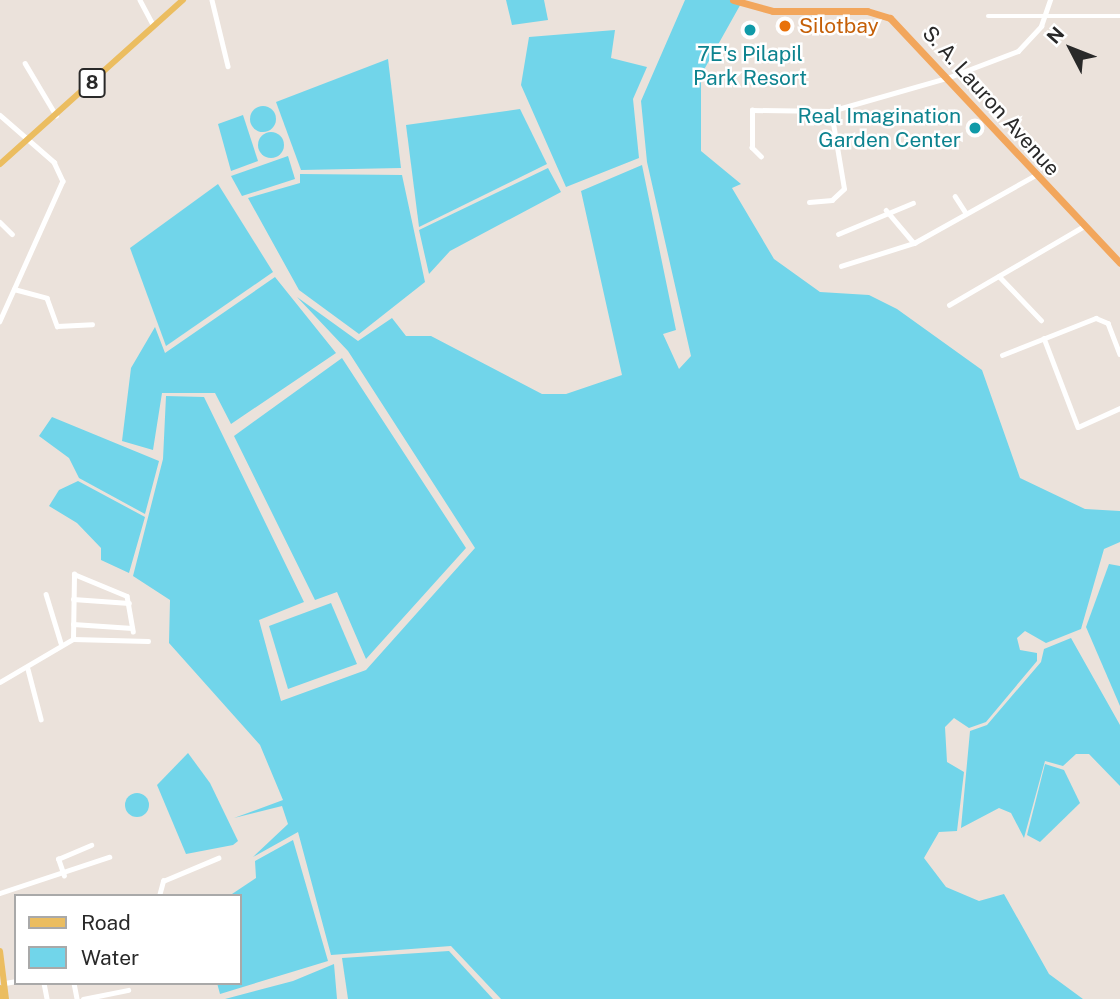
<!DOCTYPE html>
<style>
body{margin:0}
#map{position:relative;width:1120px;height:999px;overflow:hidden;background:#ebe2db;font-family:"Public Sans",sans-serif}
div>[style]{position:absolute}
.water>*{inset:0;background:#71d5ea}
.round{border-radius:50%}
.minor>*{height:4.5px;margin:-2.25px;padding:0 2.25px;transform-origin:2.25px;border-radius:2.25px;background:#fff}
.primary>*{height:6px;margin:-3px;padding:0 3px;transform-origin:3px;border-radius:3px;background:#ebbd60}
.trunk>*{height:7px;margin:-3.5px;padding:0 3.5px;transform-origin:3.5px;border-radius:3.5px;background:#f2a65c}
.dots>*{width:19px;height:19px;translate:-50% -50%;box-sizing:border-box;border:4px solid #fff;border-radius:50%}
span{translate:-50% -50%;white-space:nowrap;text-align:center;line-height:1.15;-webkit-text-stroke:5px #fff;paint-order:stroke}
.shield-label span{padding:2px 5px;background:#fff;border:2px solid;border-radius:5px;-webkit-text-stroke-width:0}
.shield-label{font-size:19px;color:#292929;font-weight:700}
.food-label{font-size:21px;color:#c56008}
.left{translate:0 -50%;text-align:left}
.culture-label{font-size:21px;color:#0d838f}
.right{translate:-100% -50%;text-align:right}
.street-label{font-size:21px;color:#292929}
.legend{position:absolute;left:14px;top:894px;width:228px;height:91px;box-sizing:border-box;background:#fff;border:2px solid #a9a9a9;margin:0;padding:9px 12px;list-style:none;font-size:21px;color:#292929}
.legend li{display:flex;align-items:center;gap:14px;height:35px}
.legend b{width:35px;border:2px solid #a9a9a9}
.north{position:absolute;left:1036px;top:14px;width:70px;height:70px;-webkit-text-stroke:5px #fff;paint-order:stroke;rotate:312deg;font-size:19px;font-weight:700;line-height:28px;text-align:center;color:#292929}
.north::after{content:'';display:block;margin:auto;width:24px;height:32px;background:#292929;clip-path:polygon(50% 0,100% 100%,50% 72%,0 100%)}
</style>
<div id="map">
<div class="water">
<i style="clip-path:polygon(506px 0,544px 0,548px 20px,512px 25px)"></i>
<i style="clip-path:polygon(685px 0,743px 0,701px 75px,701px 151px,741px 184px,732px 188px,774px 259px,820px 292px,869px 295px,897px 309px,982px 370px,1020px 478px,1085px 509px,1120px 511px,1120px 542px,1104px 549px,1081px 629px,1046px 643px,1025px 631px,1017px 638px,1020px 650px,1037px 653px,1037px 661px,986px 722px,969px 728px,954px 718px,945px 727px,947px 762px,964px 772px,957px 831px,939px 832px,924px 858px,946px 887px,979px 901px,1004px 894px,1049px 974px,1083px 999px,501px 999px,451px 946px,331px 955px,298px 832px,253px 857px,288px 824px,282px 806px,234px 818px,283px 800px,260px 745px,169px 643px,170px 600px,133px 576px,163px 459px,166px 396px,204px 397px,304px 602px,259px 620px,281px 701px,366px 670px,475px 548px,348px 351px,297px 297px,358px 341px,392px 318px,406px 336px,431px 336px,542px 394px,566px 394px,622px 375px,581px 191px,642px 165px,676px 330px,663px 334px,679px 369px,691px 356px,647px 162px,641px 101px)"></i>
<i style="clip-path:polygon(615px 30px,611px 58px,647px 67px,633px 99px,639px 158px,566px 187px,521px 85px,529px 37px)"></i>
<i style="clip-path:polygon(388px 59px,401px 168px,301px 170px,276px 102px)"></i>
<i class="round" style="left:250px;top:106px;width:26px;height:26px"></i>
<i style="clip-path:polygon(520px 109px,547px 164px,419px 227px,406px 125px)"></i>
<i style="clip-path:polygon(243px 115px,258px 161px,231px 171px,218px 124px)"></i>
<i class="round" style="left:258px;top:132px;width:26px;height:26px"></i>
<i style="clip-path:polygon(288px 156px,295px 179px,242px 196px,231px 176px)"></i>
<i style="clip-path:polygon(548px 168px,561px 192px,450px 251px,429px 274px,419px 230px)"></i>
<i style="clip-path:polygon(300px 174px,402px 175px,425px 282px,359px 334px,299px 290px,248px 198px,300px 183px)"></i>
<i style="clip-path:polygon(218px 184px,273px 272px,166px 346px,130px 248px)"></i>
<i style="clip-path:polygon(275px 277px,336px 353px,231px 424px,215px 393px,162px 393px,153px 450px,122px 441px,131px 368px,155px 327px,165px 353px)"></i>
<i style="clip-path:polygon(342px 358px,466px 548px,366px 659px,337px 592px,315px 600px,234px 436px)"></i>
<i style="clip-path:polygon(52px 417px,159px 461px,145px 514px,79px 478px,69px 458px,39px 436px)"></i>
<i style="clip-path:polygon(78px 481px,145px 517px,129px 573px,101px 560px,101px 548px,77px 523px,49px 506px,59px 490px)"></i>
<i style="clip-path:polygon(1109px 564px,1120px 566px,1120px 706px,1086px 627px)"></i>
<i style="clip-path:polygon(331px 603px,357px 664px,288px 689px,269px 626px)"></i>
<i style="clip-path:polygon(1071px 638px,1120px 725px,1120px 786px,1089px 754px,1076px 754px,1063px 766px,1045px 761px,1024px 838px,1011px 813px,999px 808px,961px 828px,970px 731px,987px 725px,1041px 662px,1044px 649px)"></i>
<i style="clip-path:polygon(188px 753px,210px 783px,238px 841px,233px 845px,186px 854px,157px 785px)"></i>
<i style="clip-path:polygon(1045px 764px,1064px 770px,1080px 803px,1040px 842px,1027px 835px)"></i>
<i class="round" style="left:125px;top:793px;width:24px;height:24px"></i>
<i style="clip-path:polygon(293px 840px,328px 961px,220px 994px,217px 983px,240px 983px,240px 896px,229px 896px,256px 878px,255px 861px)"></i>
<i style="clip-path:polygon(449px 951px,493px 999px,348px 999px,342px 958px)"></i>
<i style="clip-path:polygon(334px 964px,337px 999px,225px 999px,293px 981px)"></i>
</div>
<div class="minor">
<i style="left:140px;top:0;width:27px;rotate:62deg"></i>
<i style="left:212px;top:0;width:68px;rotate:76.4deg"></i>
<i style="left:988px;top:16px;width:132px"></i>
<i style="left:25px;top:63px;width:61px;rotate:59.2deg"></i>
<i style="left:0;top:115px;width:72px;rotate:41deg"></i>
<i style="left:54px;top:162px;width:21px;rotate:65deg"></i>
<i style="left:63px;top:181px;width:154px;rotate:114.2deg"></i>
<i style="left:761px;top:157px;width:13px;rotate:-135deg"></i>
<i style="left:752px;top:148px;width:38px;rotate:-90deg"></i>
<i style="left:752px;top:110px;width:79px;rotate:0.7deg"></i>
<i style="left:831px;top:111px;width:121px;rotate:-15.9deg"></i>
<i style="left:947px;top:78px;width:76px;rotate:-20.8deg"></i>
<i style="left:1018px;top:51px;width:34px;rotate:-47deg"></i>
<i style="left:1041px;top:26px;width:28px;rotate:-71deg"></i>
<i style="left:955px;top:196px;width:20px;rotate:57deg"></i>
<i style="left:809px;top:202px;width:23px;rotate:-5deg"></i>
<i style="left:832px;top:200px;width:16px;rotate:-43deg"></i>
<i style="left:844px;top:189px;width:79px;rotate:-99.5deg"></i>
<i style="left:886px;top:210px;width:43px;rotate:49.7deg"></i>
<i style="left:0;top:222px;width:17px;rotate:45deg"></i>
<i style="left:838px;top:234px;width:81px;rotate:-22.5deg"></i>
<i style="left:841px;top:266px;width:77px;rotate:-17.5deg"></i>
<i style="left:914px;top:243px;width:137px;rotate:-29.2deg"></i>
<i style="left:999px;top:276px;width:61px;rotate:46.3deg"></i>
<i style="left:14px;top:289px;width:34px;rotate:15deg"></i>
<i style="left:47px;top:298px;width:30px;rotate:70deg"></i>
<i style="left:57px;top:326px;width:35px;rotate:-3deg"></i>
<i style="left:949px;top:305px;width:156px;rotate:-30.3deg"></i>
<i style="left:1044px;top:338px;width:95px;rotate:69.1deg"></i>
<i style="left:1078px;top:427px;width:46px;rotate:-24.3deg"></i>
<i style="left:1002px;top:355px;width:101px;rotate:-21.5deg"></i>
<i style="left:1096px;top:318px;width:13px;rotate:23deg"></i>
<i style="left:1108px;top:323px;width:33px;rotate:69deg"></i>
<i style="left:46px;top:594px;width:51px;rotate:73deg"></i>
<i style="left:73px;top:599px;width:56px;rotate:4.1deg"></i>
<i style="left:73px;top:624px;width:59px;rotate:3.9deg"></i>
<i style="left:73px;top:639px;width:65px;rotate:-89.1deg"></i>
<i style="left:74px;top:574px;width:57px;rotate:22.5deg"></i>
<i style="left:127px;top:596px;width:36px;rotate:80deg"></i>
<i style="left:28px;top:669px;width:52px;rotate:75.4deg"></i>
<i style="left:0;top:682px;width:85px;rotate:-30.5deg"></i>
<i style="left:73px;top:639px;width:75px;rotate:1.5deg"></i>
<i style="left:64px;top:876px;width:18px;rotate:-109deg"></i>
<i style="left:58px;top:859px;width:36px;rotate:-23deg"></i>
<i style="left:0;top:893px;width:115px;rotate:-18.3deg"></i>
<i style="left:159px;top:896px;width:16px;rotate:-75deg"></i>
<i style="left:163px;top:881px;width:60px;rotate:-22.7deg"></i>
<i style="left:5px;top:983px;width:11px;rotate:-10deg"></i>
<i style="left:44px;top:983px;width:16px;rotate:79deg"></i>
<i style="left:74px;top:983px;width:16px;rotate:79deg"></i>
<i style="left:83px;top:999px;width:46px;rotate:-11.3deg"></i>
</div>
<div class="primary">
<i style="left:0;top:164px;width:246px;rotate:-41.9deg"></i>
<i style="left:0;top:951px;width:48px;rotate:82.9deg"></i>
<i style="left:0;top:988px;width:11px;rotate:85deg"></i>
</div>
<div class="trunk">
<i style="left:733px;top:0;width:41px;rotate:15.4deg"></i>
<i style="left:773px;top:11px;width:94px"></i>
<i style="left:867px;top:11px;width:24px;rotate:17deg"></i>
<i style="left:890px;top:18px;width:336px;rotate:46.8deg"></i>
</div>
<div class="dots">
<i style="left:785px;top:26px;background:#e8710a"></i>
<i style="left:750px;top:30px;background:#0f9aa8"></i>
<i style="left:975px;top:128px;background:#0f9aa8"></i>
</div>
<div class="shield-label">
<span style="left:92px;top:83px">8</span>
</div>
<div class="food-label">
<span class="left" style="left:799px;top:26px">Silotbay</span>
</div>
<div class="culture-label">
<span style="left:750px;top:66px">7E's Pilapil<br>Park Resort</span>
<span class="right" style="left:961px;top:128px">Real Imagination<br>Garden Center</span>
</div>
<div class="street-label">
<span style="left:991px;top:101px;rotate:48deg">S. A. Lauron Avenue</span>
</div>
<ul class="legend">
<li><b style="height:9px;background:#ebbd60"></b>Road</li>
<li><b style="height:19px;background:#71d5ea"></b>Water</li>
</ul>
<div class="north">N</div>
</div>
